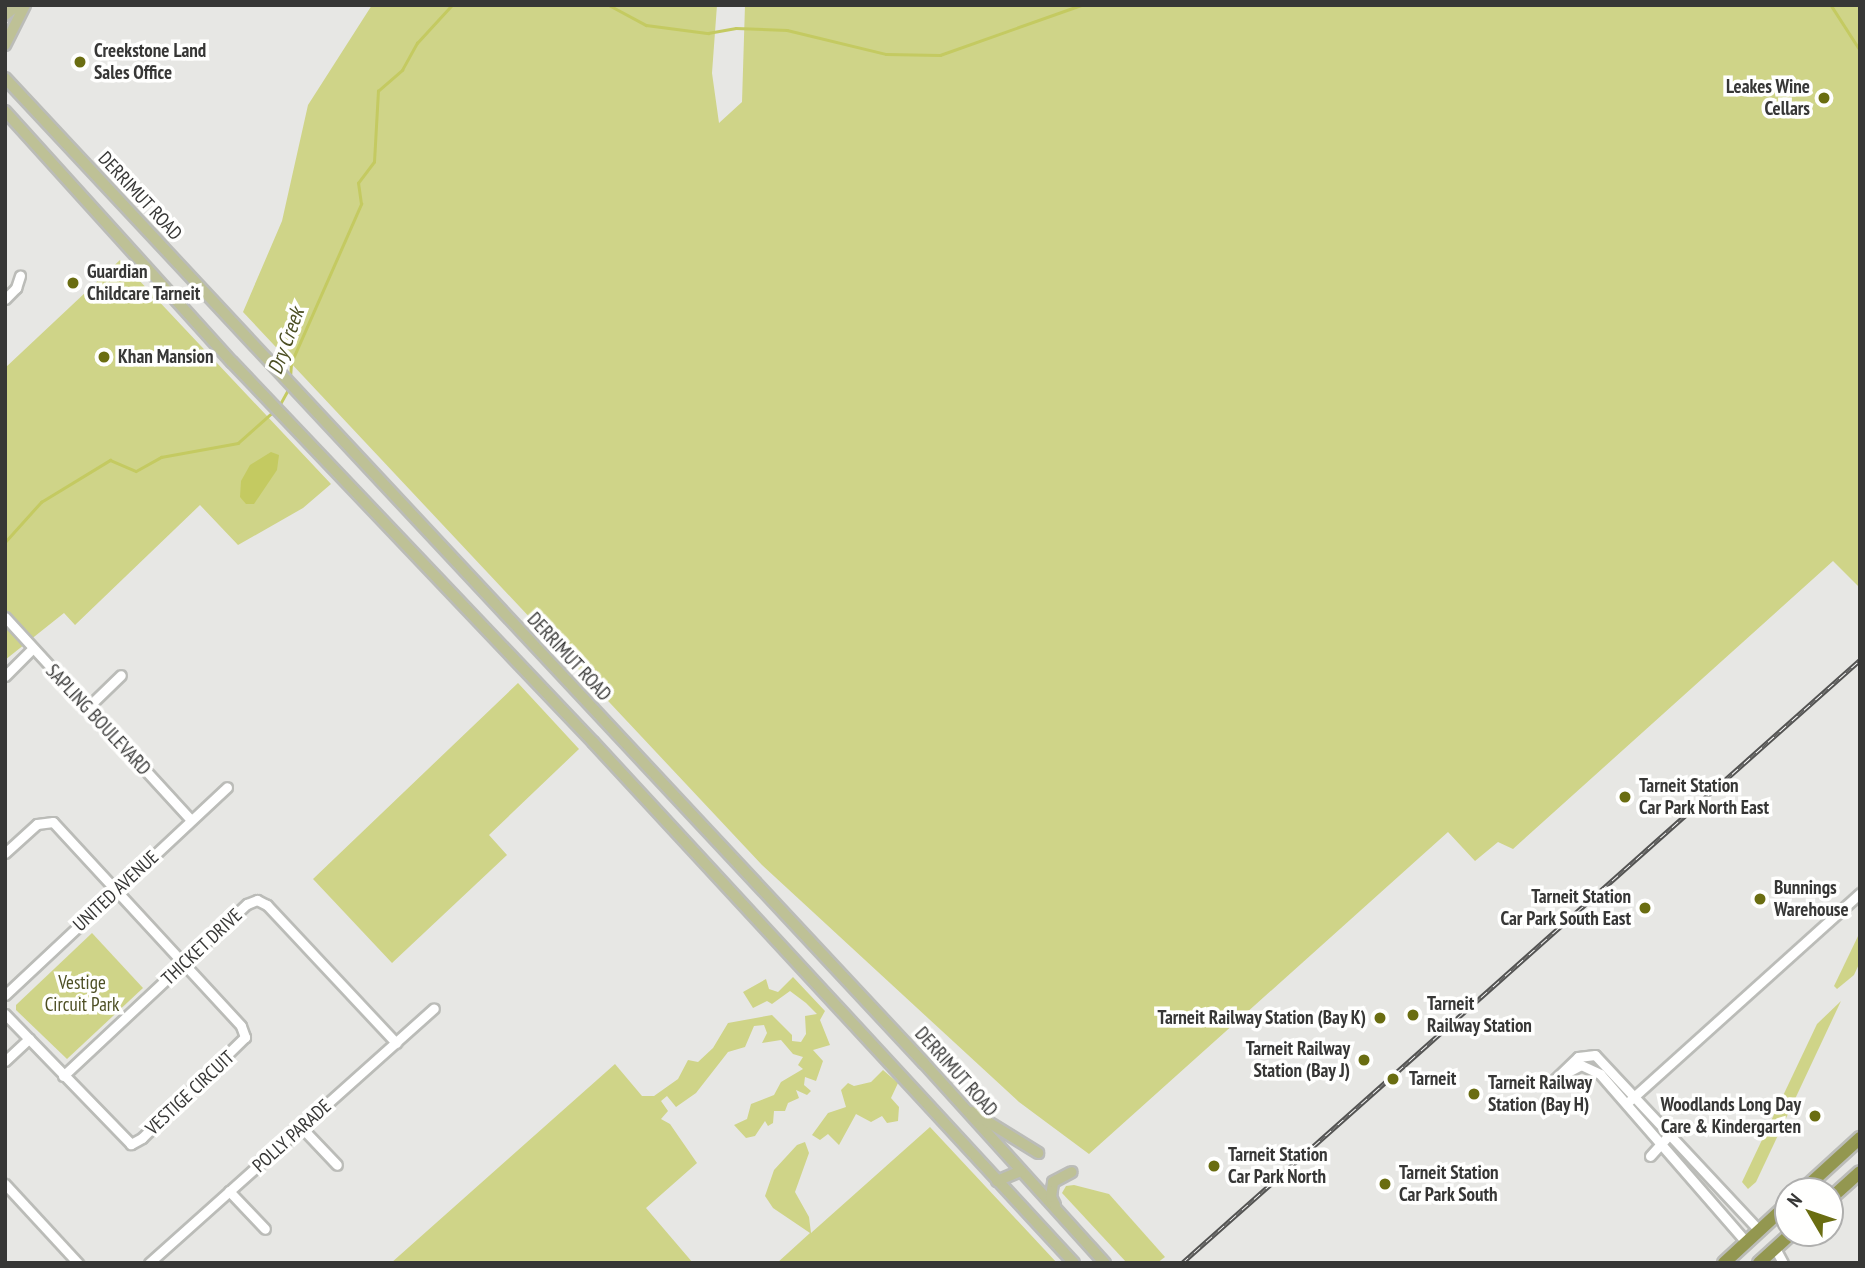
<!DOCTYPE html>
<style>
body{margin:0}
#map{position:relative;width:1865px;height:1268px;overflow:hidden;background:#e7e7e4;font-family:"PT Sans Narrow",sans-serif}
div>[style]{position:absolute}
.green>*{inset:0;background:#cfd488}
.water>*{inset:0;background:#c4ca61}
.stream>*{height:2.5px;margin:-1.25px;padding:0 1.25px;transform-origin:1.25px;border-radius:1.25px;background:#c4ca61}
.roads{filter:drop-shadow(2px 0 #bbbcb8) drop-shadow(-2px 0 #bbbcb8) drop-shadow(0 2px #bbbcb8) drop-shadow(0 -2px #bbbcb8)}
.minor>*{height:9px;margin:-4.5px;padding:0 4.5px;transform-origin:4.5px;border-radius:4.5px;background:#fff}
.major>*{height:10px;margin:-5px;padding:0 5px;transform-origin:5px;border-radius:5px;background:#bec196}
.highway>*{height:12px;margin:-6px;padding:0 6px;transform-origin:6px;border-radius:6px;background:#939750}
.rail>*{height:5px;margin-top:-2.5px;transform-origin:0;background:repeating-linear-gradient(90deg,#fffffe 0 8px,#545453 0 16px);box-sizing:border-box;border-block:2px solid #545453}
.dots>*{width:19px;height:19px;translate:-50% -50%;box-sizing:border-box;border:4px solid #fffffe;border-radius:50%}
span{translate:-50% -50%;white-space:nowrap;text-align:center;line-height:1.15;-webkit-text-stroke:7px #fffffe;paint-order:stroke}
.poi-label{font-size:19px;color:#373736;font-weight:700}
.left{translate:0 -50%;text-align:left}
.right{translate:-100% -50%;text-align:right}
.street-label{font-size:19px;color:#373736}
.park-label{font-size:19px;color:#4d4f24}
.water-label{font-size:21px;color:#4c4f23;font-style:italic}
.frame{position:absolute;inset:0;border:7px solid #373736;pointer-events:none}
.north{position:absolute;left:1774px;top:1177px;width:70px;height:70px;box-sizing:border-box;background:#fffffe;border:2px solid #afafae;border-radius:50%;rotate:309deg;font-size:19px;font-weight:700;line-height:28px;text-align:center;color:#373736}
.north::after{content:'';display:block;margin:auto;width:24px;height:32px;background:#6a6d11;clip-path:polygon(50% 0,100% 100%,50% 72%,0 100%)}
</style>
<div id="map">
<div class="green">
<i style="clip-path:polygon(372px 5px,717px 5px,712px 73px,719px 123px,742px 102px,745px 5px,1860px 5px,1860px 588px,1833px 561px,1513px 849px,1498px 842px,1475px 861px,1448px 832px,1089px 1154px,1019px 1102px,762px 865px,243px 312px,282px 221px,308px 105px)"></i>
<i style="clip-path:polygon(120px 260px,331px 484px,303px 508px,238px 545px,200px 505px,75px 625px,64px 613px,5px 660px,5px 368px)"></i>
<i style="clip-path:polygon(518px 683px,579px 749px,489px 835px,507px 855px,392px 963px,313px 879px)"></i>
<i style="clip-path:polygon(1860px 932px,1860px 962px,1854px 975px,1837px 989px,1834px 986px)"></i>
<i style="clip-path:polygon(92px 933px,143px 988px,67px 1059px,16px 1010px,16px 1005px)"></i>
<i style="clip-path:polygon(793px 977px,825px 1011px,820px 1020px,830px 1045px,813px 1050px,823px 1061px,816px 1081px,805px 1077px,804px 1085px,811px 1091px,807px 1095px,796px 1090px,799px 1098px,788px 1103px,785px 1111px,774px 1111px,773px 1123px,768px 1126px,765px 1121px,755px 1136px,746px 1138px,734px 1125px,747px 1119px,751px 1104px,774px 1095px,781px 1082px,803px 1069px,798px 1065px,803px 1057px,793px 1054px,781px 1040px,762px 1043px,767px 1033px,764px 1025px,754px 1026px,745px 1047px,728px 1052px,696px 1093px,676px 1107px,667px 1096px,661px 1101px,668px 1111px,661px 1119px,670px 1124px,697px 1163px,646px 1208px,693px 1263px,391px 1263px,615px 1064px,642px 1096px,654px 1096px,678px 1079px,688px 1060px,698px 1062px,713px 1048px,728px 1023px,772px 1015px,792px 1035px,792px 1041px,801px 1042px,806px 1034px,805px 1016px,817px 1014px,806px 1003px,790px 991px,772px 1004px,767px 1001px,753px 1008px,743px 992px,766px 979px,769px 989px,778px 992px)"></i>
<i style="clip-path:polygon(1841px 1001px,1756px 1182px,1748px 1189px,1742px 1182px,1817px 1024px)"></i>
<i style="clip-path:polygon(883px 1070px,898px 1083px,891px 1098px,899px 1107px,898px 1121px,887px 1123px,882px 1116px,871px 1122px,856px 1114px,839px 1145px,828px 1134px,820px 1140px,812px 1135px,828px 1113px,846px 1107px,841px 1090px,848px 1083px,854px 1086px,871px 1082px)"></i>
<i style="clip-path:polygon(930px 1127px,1057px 1263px,777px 1263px,810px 1233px,773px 1208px,765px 1196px,774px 1170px,797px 1145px,805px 1142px,809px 1153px,795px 1192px,809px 1217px,811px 1233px)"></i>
<i style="clip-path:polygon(1074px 1185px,1109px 1194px,1165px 1257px,1157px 1263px,1127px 1263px,1062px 1193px,1066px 1186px)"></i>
</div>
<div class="water">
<i style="clip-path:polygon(271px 452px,279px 455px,277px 470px,254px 504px,246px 504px,240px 497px,241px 481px,250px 465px)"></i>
</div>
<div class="stream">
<i style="left:609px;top:5px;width:42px;rotate:28.4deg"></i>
<i style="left:646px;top:25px;width:63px;rotate:7.4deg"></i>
<i style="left:708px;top:33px;width:28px;rotate:-10deg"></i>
<i style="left:736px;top:28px;width:51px;rotate:2.2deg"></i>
<i style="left:787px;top:30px;width:102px;rotate:13.6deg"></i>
<i style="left:886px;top:54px;width:54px;rotate:1.1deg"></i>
<i style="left:940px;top:55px;width:150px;rotate:-19.5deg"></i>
<i style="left:1831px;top:5px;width:54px;rotate:57.2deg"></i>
<i style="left:290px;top:378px;width:15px;rotate:-86deg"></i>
<i style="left:291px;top:363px;width:174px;rotate:-66.2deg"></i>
<i style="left:361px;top:204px;width:21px;rotate:-98deg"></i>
<i style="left:358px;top:183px;width:26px;rotate:-53deg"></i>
<i style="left:374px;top:162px;width:71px;rotate:-86.8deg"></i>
<i style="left:378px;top:91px;width:32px;rotate:-41deg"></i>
<i style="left:402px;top:70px;width:31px;rotate:-61deg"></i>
<i style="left:417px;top:43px;width:52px;rotate:-47.4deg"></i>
<i style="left:279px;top:406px;width:21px;rotate:-61deg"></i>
<i style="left:5px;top:542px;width:54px;rotate:-48deg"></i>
<i style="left:41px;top:502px;width:81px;rotate:-31.3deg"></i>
<i style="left:110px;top:460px;width:28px;rotate:23deg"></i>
<i style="left:136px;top:471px;width:29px;rotate:-29deg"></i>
<i style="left:161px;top:457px;width:78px;rotate:-10.3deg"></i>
<i style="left:238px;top:443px;width:48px;rotate:-41.6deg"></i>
</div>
<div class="roads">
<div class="minor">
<i style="left:5px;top:299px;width:16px;rotate:-45deg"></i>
<i style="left:16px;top:288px;width:13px;rotate:-72deg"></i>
<i style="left:5px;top:617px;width:275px;rotate:47.5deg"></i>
<i style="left:5px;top:676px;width:38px;rotate:-45deg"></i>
<i style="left:87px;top:708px;width:47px;rotate:-44.1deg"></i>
<i style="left:5px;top:853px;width:43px;rotate:-42.2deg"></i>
<i style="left:37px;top:824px;width:16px;rotate:-7deg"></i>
<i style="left:53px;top:822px;width:277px;rotate:47.3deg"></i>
<i style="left:241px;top:1026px;width:12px;rotate:70deg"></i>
<i style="left:245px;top:1037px;width:144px;rotate:135.6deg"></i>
<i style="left:142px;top:1138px;width:13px;rotate:151deg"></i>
<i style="left:131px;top:1144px;width:181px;rotate:-134.1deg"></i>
<i style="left:5px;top:995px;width:304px;rotate:-43.1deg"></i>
<i style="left:5px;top:1061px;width:33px;rotate:-43deg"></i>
<i style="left:1566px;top:1073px;width:17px;rotate:-28deg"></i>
<i style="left:1581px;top:1065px;width:21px;rotate:25deg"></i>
<i style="left:1600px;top:1074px;width:223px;rotate:49deg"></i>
<i style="left:63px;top:1076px;width:252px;rotate:-43.1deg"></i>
<i style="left:247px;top:904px;width:11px;rotate:-22deg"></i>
<i style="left:257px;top:900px;width:11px;rotate:27deg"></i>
<i style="left:267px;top:905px;width:189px;rotate:46.9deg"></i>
<i style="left:1550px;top:1084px;width:39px;rotate:-44deg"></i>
<i style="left:1578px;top:1057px;width:17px;rotate:-7deg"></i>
<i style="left:1595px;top:1055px;width:240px;rotate:46.9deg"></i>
<i style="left:1627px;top:1103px;width:314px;rotate:-42deg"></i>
<i style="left:301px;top:1127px;width:52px;rotate:46.5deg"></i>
<i style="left:1650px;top:1156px;width:31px;rotate:-48deg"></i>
<i style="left:5px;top:1184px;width:108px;rotate:47.3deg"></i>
<i style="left:229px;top:1191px;width:52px;rotate:46.5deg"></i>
<i style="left:1775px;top:1248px;width:17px;rotate:62deg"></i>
<i style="left:149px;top:1263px;width:382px;rotate:-41.8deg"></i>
</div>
<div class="major">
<i style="left:5px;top:15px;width:16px;rotate:-38deg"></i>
<i style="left:5px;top:45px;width:45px;rotate:-63.4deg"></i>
<i style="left:5px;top:78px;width:1347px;rotate:46.99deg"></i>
<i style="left:924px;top:1063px;width:270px;rotate:47.9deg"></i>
<i style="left:5px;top:111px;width:338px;rotate:47.9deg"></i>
<i style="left:232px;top:362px;width:524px;rotate:46.47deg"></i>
<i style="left:593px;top:742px;width:709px;rotate:47.29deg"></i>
<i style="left:972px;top:1112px;width:78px;rotate:31.8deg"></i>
<i style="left:997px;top:1181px;width:26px;rotate:-23deg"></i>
<i style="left:1055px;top:1205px;width:9px;rotate:-117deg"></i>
<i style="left:1051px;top:1197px;width:15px;rotate:-82deg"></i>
<i style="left:1053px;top:1182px;width:21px;rotate:-28deg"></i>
</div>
<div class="highway">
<i style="left:1802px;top:1191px;width:79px;rotate:-42.4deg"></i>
<i style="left:1830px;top:1199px;width:40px;rotate:-42deg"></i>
<i style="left:1724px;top:1263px;width:87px;rotate:-42.7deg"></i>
<i style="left:1759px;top:1263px;width:45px;rotate:-42.3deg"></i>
</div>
</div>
<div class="rail">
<i style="left:1182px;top:1263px;width:907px;rotate:-41.65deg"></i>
</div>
<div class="dots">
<i style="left:80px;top:62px;background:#6a6d11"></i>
<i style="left:1824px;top:98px;background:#6a6d11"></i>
<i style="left:73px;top:283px;background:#6a6d11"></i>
<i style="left:104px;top:357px;background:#6a6d11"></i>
<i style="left:1625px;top:797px;background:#6a6d11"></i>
<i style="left:1760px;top:899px;background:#6a6d11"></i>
<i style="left:1645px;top:908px;background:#6a6d11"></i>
<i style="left:1413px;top:1015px;background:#6a6d11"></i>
<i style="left:1380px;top:1018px;background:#6a6d11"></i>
<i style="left:1364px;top:1060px;background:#6a6d11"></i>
<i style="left:1393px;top:1079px;background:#6a6d11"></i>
<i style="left:1474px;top:1094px;background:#6a6d11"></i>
<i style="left:1815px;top:1116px;background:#6a6d11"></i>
<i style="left:1214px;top:1166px;background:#6a6d11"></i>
<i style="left:1385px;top:1184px;background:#6a6d11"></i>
</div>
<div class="poi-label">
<span class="left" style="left:94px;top:62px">Creekstone Land<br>Sales Office</span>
<span class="right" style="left:1810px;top:98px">Leakes Wine<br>Cellars</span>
<span class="left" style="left:87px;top:283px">Guardian<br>Childcare Tarneit</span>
<span class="left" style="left:118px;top:357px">Khan Mansion</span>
<span class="left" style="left:1639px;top:797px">Tarneit Station<br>Car Park North East</span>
<span class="left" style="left:1774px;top:899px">Bunnings<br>Warehouse</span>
<span class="right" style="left:1631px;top:908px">Tarneit Station<br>Car Park South East</span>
<span class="left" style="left:1427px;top:1015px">Tarneit<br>Railway Station</span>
<span class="right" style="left:1366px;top:1018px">Tarneit Railway Station (Bay K)</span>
<span class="right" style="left:1350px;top:1060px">Tarneit Railway<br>Station (Bay J)</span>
<span class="left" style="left:1409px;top:1079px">Tarneit</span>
<span class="left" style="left:1488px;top:1094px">Tarneit Railway<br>Station (Bay H)</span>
<span class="right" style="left:1801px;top:1116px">Woodlands Long Day<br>Care &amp; Kindergarten</span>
<span class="left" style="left:1228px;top:1166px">Tarneit Station<br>Car Park North</span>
<span class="left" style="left:1399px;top:1184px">Tarneit Station<br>Car Park South</span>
</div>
<div class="street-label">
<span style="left:140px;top:196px;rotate:47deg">DERRIMUT ROAD</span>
<span style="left:569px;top:657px;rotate:47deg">DERRIMUT ROAD</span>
<span style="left:98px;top:720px;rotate:47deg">SAPLING BOULEVARD</span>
<span style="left:116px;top:891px;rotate:-43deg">UNITED AVENUE</span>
<span style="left:202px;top:947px;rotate:-43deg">THICKET DRIVE</span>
<span style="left:956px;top:1072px;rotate:48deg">DERRIMUT ROAD</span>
<span style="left:190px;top:1093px;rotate:-43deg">VESTIGE CIRCUIT</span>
<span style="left:292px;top:1136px;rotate:-42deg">POLLY PARADE</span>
</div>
<div class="park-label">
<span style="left:82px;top:994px">Vestige<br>Circuit Park</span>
</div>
<div class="water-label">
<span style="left:286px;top:341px;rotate:-70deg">Dry Creek</span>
</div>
<div class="frame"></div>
<div class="north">N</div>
</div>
